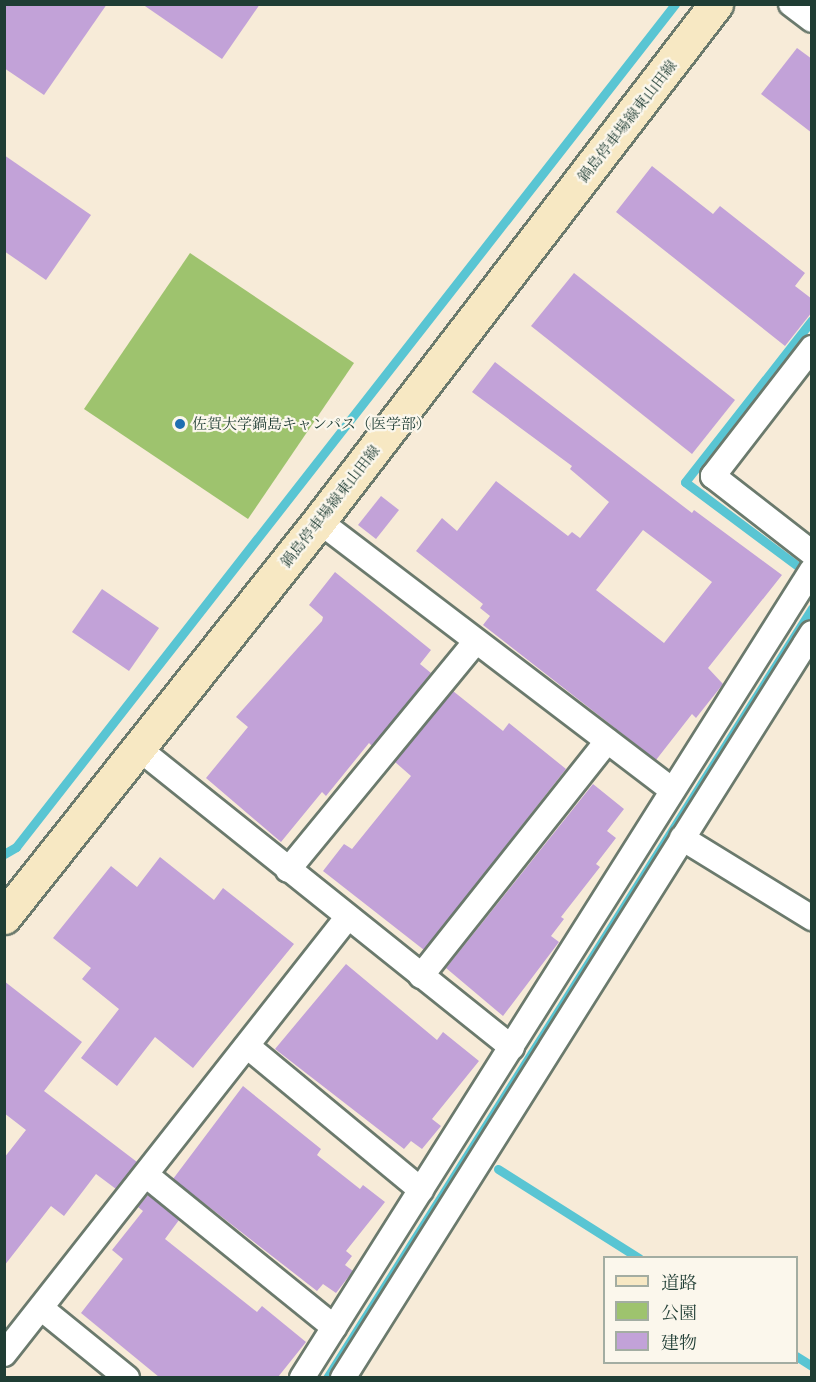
<!DOCTYPE html>
<meta charset="utf-8">
<style>
body{margin:0}
#map{position:relative;width:816px;height:1382px;overflow:hidden;background:#f7ebd8;font-family:"Libre Caslon Text","Noto Serif JP",serif}
div>[style]{position:absolute}
.green>*{inset:0;background:#9ec36e}
.stream>*{height:9px;margin:-4.5px;padding:0 4.5px;transform-origin:4.5px;border-radius:4.5px;background:#59c5d3}
.building>*{inset:0;background:#c2a2d8}
.roads{filter:drop-shadow(2px 0 #6b7a6d) drop-shadow(-2px 0 #6b7a6d) drop-shadow(0 2px #6b7a6d) drop-shadow(0 -2px #6b7a6d)}
.minor>*{height:24px;margin:-12px;padding:0 12px;transform-origin:12px;border-radius:12px;background:#fff}
.secondary>*{height:33px;margin:-16.5px;padding:0 16.5px;transform-origin:16.5px;border-radius:16.5px;background:#f7e8c3}
.dots>*{width:16px;height:16px;translate:-50% -50%;box-sizing:border-box;border:3px solid #fbf7ec;border-radius:50%}
span{translate:-50% -50%;white-space:nowrap;text-align:center;line-height:1.15;-webkit-text-stroke:4.5px #fbf7ec;paint-order:stroke}
.street-label{font-size:15px;color:#1f3d34}
.poi-label{font-size:15px;color:#1f3d34}
.left{translate:0 -50%;text-align:left}
.frame{position:absolute;inset:0;border:6px solid #1f3d34;pointer-events:none}
.legend{position:absolute;left:603px;top:1256px;width:195px;height:108px;box-sizing:border-box;background:#fbf7ec;border:2px solid #a3ada2;margin:0;padding:8px 10px;list-style:none;font-size:18px;color:#1f3d34}
.legend li{display:flex;align-items:center;gap:12px;height:30px}
.legend b{width:30px;border:2px solid #a3ada2}
</style>
<div id="map">
<div class="green">
<i style="clip-path:polygon(190px 253px,354px 363px,248px 519px,84px 409px)"></i>
</div>
<div class="stream">
<i style="left:807px;top:573px;width:152px;rotate:-143.3deg"></i>
<i style="left:685px;top:482px;width:206px;rotate:-51.9deg"></i>
<i style="left:4px;top:854px;width:14px;rotate:-30deg"></i>
<i style="left:16px;top:847px;width:1070px;rotate:-51.98deg"></i>
<i style="left:498px;top:1169px;width:167px;rotate:32.3deg"></i>
<i style="left:796px;top:1356px;width:19px;rotate:32deg"></i>
<i style="left:327px;top:1378px;width:910px;rotate:-57.79deg"></i>
</div>
<div class="building">
<i style="clip-path:polygon(4px 4px,107px 4px,44px 95px,4px 68px)"></i>
<i style="clip-path:polygon(142px 4px,260px 4px,222px 59px)"></i>
<i style="clip-path:polygon(797px 48px,812px 59px,812px 133px,761px 94px)"></i>
<i style="clip-path:polygon(4px 155px,91px 215px,46px 280px,4px 251px)"></i>
<i style="clip-path:polygon(652px 166px,713px 214px,720px 206px,805px 273px,795px 286px,812px 299px,812px 312px,785px 346px,616px 212px)"></i>
<i style="clip-path:polygon(574px 273px,735px 400px,692px 454px,531px 326px)"></i>
<i style="clip-path:polygon(evenodd,495px 362px,692px 513px,694px 510px,782px 575px,708px 668px,723px 684px,696px 718px,692px 714px,656px 760px,483px 625px,490px 616px,480px 608px,483px 604px,416px 551px,442px 518px,457px 531px,496px 481px,568px 536px,572px 532px,580px 538px,609px 502px,570px 469px,572px 466px,472px 392px,495px 362px,643px 530px,712px 582px,664px 643px,596px 590px,643px 530px)"></i>
<i style="clip-path:polygon(381px 496px,399px 510px,376px 539px,358px 525px)"></i>
<i style="clip-path:polygon(335px 572px,431px 650px,420px 664px,431px 673px,372px 746px,369px 743px,326px 796px,322px 792px,281px 842px,206px 778px,248px 727px,236px 717px,322px 621px,323px 617px,309px 605px)"></i>
<i style="clip-path:polygon(102px 589px,159px 628px,129px 671px,72px 632px)"></i>
<i style="clip-path:polygon(453px 691px,503px 731px,509px 723px,566px 769px,424px 950px,323px 871px,344px 844px,352px 849px,411px 776px,395px 762px)"></i>
<i style="clip-path:polygon(593px 784px,624px 809px,607px 831px,616px 838px,596px 864px,600px 867px,561px 917px,564px 919px,551px 936px,559px 942px,503px 1016px,446px 968px)"></i>
<i style="clip-path:polygon(160px 857px,214px 900px,223px 888px,294px 944px,193px 1068px,155px 1037px,117px 1086px,81px 1058px,119px 1009px,82px 979px,91px 968px,53px 938px,111px 866px,137px 887px)"></i>
<i style="clip-path:polygon(346px 964px,437px 1040px,443px 1032px,479px 1061px,432px 1119px,441px 1126px,422px 1149px,411px 1141px,404px 1149px,275px 1049px)"></i>
<i style="clip-path:polygon(4px 981px,82px 1042px,44px 1091px,137px 1162px,116px 1189px,96px 1174px,64px 1216px,51px 1206px,4px 1266px,4px 1158px,26px 1130px,4px 1113px)"></i>
<i style="clip-path:polygon(243px 1086px,321px 1149px,317px 1155px,360px 1189px,363px 1185px,385px 1202px,346px 1251px,352px 1256px,345px 1265px,353px 1271px,336px 1293px,323px 1284px,317px 1291px,173px 1179px)"></i>
<i style="clip-path:polygon(148px 1195px,179px 1220px,165px 1239px,257px 1312px,262px 1306px,306px 1342px,278px 1377px,159px 1377px,81px 1313px,123px 1259px,112px 1250px,143px 1211px,138px 1207px)"></i>
</div>
<div class="roads">
<div class="minor">
<i style="left:791px;top:4px;width:26px;rotate:37deg"></i>
<i style="left:812px;top:348px;width:162px;rotate:127.7deg"></i>
<i style="left:713px;top:476px;width:125px;rotate:37.9deg"></i>
<i style="left:319px;top:521px;width:444px;rotate:37.3deg"></i>
<i style="left:138px;top:748px;width:479px;rotate:38.7deg"></i>
<i style="left:682px;top:838px;width:153px;rotate:31.6deg"></i>
<i style="left:288px;top:870px;width:296px;rotate:-50.6deg"></i>
<i style="left:421px;top:976px;width:300px;rotate:-51.6deg"></i>
<i style="left:247px;top:1046px;width:226px;rotate:39.6deg"></i>
<i style="left:146px;top:1175px;width:242px;rotate:39deg"></i>
<i style="left:41px;top:1308px;width:111px;rotate:39.1deg"></i>
<i style="left:4px;top:1354px;width:555px;rotate:-51.81deg"></i>
<i style="left:302px;top:1378px;width:955px;rotate:-57.74deg"></i>
<i style="left:343px;top:1378px;width:880px;rotate:-57.81deg"></i>
</div>
<div class="secondary">
<i style="left:4px;top:917px;width:506px;rotate:-51.5deg"></i>
<i style="left:319px;top:521px;width:652px;rotate:-52.48deg"></i>
</div>
</div>
<div class="dots">
<i style="left:180px;top:424px;background:#1f6fb2"></i>
</div>
<div class="street-label">
<span style="left:627px;top:121px;rotate:-52deg">鍋島停車場線東山田線</span>
<span style="left:330px;top:506px;rotate:-52deg">鍋島停車場線東山田線</span>
</div>
<div class="poi-label">
<span class="left" style="left:192px;top:424px">佐賀大学鍋島キャンパス（医学部）</span>
</div>
<div class="frame"></div>
<ul class="legend">
<li><b style="height:8px;background:#f7e8c3"></b>道路</li>
<li><b style="height:16px;background:#9ec36e"></b>公園</li>
<li><b style="height:16px;background:#c2a2d8"></b>建物</li>
</ul>
</div>
